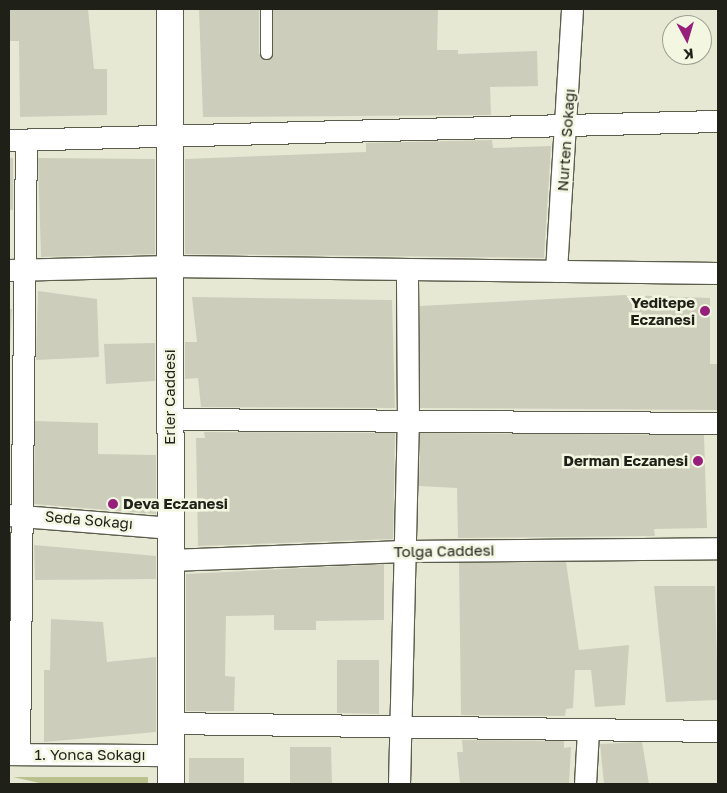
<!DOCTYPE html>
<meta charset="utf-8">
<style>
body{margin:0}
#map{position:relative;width:727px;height:793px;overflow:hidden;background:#e6e8d4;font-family:"Golos Text",sans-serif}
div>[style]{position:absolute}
.green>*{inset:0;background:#bbc18e}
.building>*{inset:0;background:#cccebb}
.roads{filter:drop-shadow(1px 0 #5c5e4d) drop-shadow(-1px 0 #5c5e4d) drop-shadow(0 1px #5c5e4d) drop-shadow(0 -1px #5c5e4d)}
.service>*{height:11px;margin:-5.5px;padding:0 5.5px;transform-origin:5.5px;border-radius:5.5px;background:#fff}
.minor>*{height:21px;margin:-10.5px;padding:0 10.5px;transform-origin:10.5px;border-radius:10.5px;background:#fff}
.tertiary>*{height:26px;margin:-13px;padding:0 13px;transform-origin:13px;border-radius:13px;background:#fff}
.dots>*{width:14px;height:14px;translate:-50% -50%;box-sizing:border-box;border:2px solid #f3f6e1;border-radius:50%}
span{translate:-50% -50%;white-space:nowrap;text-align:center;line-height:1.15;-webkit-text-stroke:5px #f3f6e1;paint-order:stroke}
.street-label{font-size:15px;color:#1f2018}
.poi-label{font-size:15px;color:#1f2018;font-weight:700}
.right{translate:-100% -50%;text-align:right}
.left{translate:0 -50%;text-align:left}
.frame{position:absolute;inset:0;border:10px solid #1f2018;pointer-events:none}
.north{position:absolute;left:662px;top:15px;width:50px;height:50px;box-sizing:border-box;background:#f3f6e1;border:1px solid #9ea091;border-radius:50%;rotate:174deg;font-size:14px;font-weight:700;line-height:20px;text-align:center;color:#1f2018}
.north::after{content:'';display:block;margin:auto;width:18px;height:22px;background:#961f7b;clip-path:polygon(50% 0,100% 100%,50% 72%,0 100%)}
</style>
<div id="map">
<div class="green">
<i style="clip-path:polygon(13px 777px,148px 777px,148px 784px,44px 784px)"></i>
</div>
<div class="building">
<i style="clip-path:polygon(9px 9px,88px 9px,94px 69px,107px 69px,107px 115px,20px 117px,19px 41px,9px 41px)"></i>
<i style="clip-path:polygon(199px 9px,259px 9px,259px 53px,266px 60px,273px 53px,273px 9px,438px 9px,437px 50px,458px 50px,458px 54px,537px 51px,538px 86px,490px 87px,491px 115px,203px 117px)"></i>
<i style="clip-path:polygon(492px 140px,493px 148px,551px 146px,544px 258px,185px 254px,185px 159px,366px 152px,366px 143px)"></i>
<i style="clip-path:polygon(9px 158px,13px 158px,13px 210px,9px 210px)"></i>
<i style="clip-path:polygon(38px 158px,155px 159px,155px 254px,41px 257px)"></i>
<i style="clip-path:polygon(38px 291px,97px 299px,99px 357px,36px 360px)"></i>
<i style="clip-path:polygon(625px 295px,710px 298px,710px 364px,718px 364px,717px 410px,420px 408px,420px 306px)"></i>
<i style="clip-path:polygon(192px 297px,392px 300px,395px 408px,201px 407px,198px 378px,185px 379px,185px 342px,197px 342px)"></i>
<i style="clip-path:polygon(9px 309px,12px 309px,9px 362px)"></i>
<i style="clip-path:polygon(155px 343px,155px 381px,106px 384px,104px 344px)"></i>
<i style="clip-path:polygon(35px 421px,98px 423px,98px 454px,156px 455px,156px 514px,34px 504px)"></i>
<i style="clip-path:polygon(204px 432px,395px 433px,393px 539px,198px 546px,196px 438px,205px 438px)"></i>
<i style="clip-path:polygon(420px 433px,704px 435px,707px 528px,654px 529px,655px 536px,458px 538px,457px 488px,419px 486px)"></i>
<i style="clip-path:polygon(34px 545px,156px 556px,156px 579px,35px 580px)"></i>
<i style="clip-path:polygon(566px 562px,579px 650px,629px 645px,625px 705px,595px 707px,591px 670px,575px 670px,573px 708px,566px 709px,565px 716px,461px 715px,459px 563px)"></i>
<i style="clip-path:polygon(384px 564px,384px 620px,316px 621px,316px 630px,274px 630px,274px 615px,226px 616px,225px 676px,235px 677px,234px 711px,186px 711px,186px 574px)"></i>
<i style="clip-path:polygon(654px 586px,715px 586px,718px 700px,666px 702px)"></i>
<i style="clip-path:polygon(51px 619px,103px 622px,107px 662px,156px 657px,156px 732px,44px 742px,44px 670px,50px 670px)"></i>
<i style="clip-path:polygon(337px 660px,379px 660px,379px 714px,337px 713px)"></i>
<i style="clip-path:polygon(462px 740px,564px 741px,564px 748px,571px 747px,569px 784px,460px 784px,457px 752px,463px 752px)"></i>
<i style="clip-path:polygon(642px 742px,649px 784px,604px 784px,600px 744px)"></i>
<i style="clip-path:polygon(290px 747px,331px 747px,332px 784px,290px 784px)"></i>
<i style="clip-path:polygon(189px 758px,244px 758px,244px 784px,189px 784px)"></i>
</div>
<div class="roads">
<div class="service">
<i style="left:266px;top:53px;width:44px;rotate:-90deg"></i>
</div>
<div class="minor">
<i style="left:9px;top:140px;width:709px;rotate:-1.54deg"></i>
<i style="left:9px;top:270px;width:161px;rotate:-1.4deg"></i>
<i style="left:170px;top:266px;width:548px;rotate:0.73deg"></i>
<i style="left:556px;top:271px;width:262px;rotate:-86.5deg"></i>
<i style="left:170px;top:419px;width:548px;rotate:0.42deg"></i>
<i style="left:9px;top:515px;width:162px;rotate:4.6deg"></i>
<i style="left:170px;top:560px;width:234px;rotate:-2.2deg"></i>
<i style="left:404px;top:551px;width:314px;rotate:-0.5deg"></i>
<i style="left:170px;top:723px;width:548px;rotate:0.84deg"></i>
<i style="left:9px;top:754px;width:162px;rotate:0.4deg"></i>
<i style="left:19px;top:754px;width:614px;rotate:-89.35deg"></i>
<i style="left:399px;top:784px;width:362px;rotate:-88.6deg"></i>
<i style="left:408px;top:422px;width:153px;rotate:-90.4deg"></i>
<i style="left:585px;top:784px;width:53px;rotate:-86.8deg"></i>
</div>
<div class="tertiary">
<i style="left:170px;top:9px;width:775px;rotate:89.93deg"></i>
</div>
</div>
<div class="dots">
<i style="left:705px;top:311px;background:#961f7b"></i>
<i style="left:698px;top:461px;background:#961f7b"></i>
<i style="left:113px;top:504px;background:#961f7b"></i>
</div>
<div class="street-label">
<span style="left:566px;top:140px;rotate:-86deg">Nurten Sokağı</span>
<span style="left:170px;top:397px;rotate:-90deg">Erler Caddesi</span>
<span style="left:89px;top:520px;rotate:5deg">Seda Sokağı</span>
<span style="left:444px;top:551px;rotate:-1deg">Tolga Caddesi</span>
<span style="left:90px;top:755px">1. Yonca Sokağı</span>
</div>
<div class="poi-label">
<span class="right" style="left:695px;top:311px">Yeditepe<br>Eczanesi</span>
<span class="right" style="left:688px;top:461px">Derman Eczanesi</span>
<span class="left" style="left:123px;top:504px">Deva Eczanesi</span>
</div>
<div class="frame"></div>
<div class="north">K</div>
</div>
